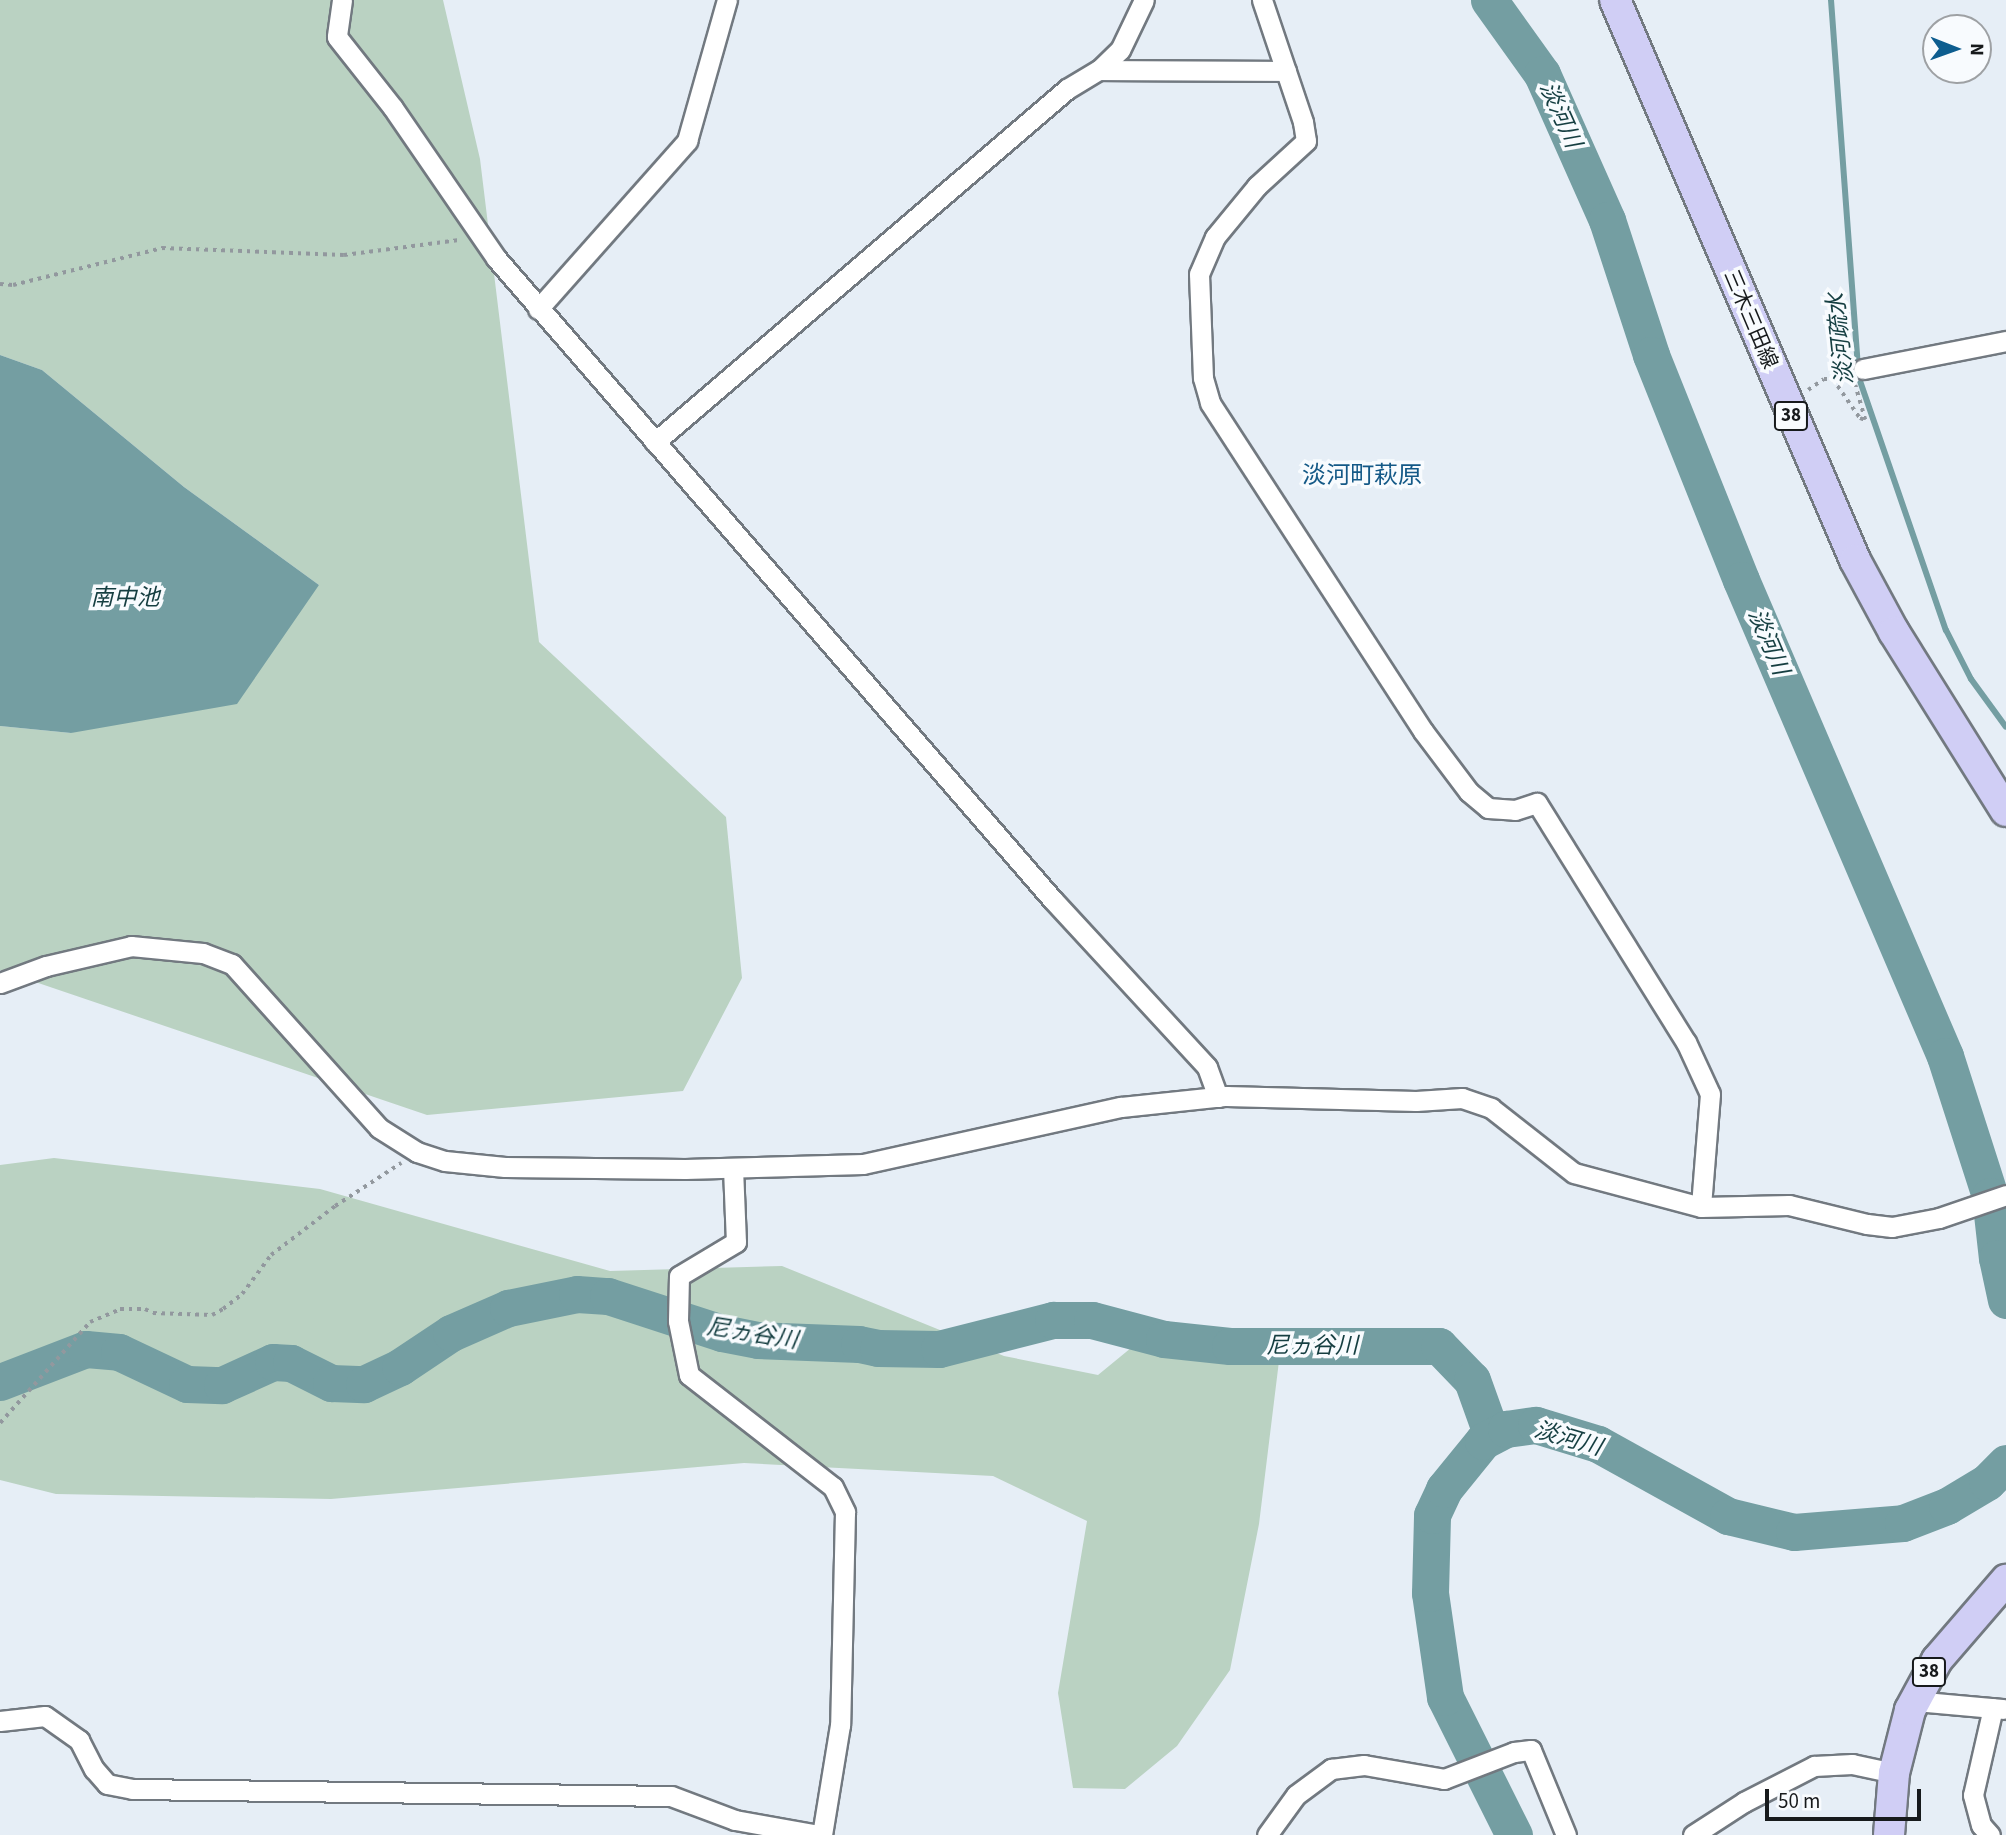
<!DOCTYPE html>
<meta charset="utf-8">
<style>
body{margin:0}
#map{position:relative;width:2006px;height:1835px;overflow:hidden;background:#e6eef6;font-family:"Source Sans 3","Noto Sans JP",sans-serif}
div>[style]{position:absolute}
.green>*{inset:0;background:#bad2c2}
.water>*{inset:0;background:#749ea2}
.stream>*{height:6px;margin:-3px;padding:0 3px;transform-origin:3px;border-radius:3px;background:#749ea2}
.river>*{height:37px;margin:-18.5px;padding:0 18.5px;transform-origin:18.5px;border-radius:18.5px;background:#749ea2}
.path>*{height:3.5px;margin-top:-1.75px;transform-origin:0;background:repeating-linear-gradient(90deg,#92989e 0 3.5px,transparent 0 8.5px)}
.roads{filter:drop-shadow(2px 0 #727980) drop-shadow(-2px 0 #727980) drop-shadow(0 2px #727980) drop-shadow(0 -2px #727980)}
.minor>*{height:19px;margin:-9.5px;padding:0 9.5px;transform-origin:9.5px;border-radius:9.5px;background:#fff}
.primary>*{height:30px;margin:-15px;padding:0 15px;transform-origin:15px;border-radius:15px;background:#d0cef5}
span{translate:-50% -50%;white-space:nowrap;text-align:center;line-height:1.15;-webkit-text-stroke:7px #f8fbfe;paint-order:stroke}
.shield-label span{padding:2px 5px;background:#f8fbfe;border:2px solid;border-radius:5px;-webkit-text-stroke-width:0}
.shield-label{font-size:19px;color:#171a1c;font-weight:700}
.street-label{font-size:21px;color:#171a1c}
.water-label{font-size:23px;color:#153e41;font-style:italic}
.quarter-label{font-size:24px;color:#145987}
.north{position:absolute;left:1922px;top:14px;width:70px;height:70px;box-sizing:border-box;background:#f8fbfe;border:2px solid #9ea1a4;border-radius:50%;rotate:91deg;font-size:19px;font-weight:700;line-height:28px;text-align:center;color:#171a1c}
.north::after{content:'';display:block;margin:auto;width:24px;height:32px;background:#0d5d8f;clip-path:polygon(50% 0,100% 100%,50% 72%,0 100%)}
.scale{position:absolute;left:1765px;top:1789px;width:156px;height:32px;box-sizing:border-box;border:4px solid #171a1c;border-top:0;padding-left:9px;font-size:21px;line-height:24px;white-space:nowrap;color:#171a1c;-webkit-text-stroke:5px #f8fbfe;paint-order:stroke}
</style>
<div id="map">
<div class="green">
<i style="clip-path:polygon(0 0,443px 0,480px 159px,539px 642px,726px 817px,742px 978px,683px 1091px,427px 1115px,0 970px,0 726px,71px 733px,319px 585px,184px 487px,42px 370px,0 355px)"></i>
<i style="clip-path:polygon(54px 1158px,320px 1189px,610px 1271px,782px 1266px,1004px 1356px,1098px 1375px,1159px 1325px,1279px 1361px,1259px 1524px,1230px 1670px,1177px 1746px,1125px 1789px,1073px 1788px,1058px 1693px,1087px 1521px,993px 1476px,744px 1463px,331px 1499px,56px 1494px,0 1480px,0 1165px)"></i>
</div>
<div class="water">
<i style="clip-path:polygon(0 355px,42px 370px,184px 487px,319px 585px,237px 704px,71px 733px,0 726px)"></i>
</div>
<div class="stream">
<i style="left:1831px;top:0;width:379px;rotate:85.8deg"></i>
<i style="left:1859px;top:378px;width:267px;rotate:71deg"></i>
<i style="left:1946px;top:630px;width:55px;rotate:63deg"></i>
<i style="left:1971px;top:679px;width:59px;rotate:53.9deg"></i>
</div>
<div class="river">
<i style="left:1489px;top:0;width:91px;rotate:54.4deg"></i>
<i style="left:1542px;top:74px;width:160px;rotate:66deg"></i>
<i style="left:1607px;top:220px;width:142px;rotate:71.9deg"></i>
<i style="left:1651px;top:355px;width:242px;rotate:68.2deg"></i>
<i style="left:1741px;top:580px;width:518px;rotate:66.8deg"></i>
<i style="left:1945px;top:1056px;width:147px;rotate:72.2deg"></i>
<i style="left:1990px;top:1196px;width:62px;rotate:83.6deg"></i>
<i style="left:1997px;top:1258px;width:43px;rotate:77.9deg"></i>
<i style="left:0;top:1382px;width:92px;rotate:-21deg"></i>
<i style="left:86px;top:1349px;width:33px;rotate:5deg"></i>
<i style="left:119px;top:1352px;width:75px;rotate:25.2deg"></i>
<i style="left:187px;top:1384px;width:35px;rotate:2deg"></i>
<i style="left:222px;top:1385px;width:56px;rotate:-24.3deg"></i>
<i style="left:273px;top:1362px;width:18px;rotate:3deg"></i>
<i style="left:291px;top:1363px;width:45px;rotate:26.6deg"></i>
<i style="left:331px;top:1383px;width:33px;rotate:2deg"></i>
<i style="left:364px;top:1384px;width:40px;rotate:-25deg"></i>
<i style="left:400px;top:1367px;width:61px;rotate:-33.7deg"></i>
<i style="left:451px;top:1333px;width:62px;rotate:-23.7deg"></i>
<i style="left:508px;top:1308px;width:70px;rotate:-11.5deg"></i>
<i style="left:577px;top:1294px;width:31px;rotate:4deg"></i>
<i style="left:608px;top:1296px;width:120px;rotate:18deg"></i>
<i style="left:722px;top:1333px;width:37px;rotate:11deg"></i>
<i style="left:758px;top:1340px;width:101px;rotate:2.3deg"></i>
<i style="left:859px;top:1344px;width:19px;rotate:12deg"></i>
<i style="left:878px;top:1348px;width:61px;rotate:0.9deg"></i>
<i style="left:939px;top:1349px;width:118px;rotate:-14.3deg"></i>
<i style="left:1053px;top:1320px;width:39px"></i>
<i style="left:1092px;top:1320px;width:74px;rotate:14.8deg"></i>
<i style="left:1164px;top:1339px;width:66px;rotate:6.1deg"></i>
<i style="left:1230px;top:1346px;width:209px"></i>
<i style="left:1439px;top:1346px;width:47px;rotate:45.9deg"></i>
<i style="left:1472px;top:1380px;width:59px;rotate:70.3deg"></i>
<i style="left:1514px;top:1835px;width:154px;rotate:-116.6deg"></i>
<i style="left:1445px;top:1697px;width:105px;rotate:-98.2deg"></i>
<i style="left:1430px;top:1593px;width:78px;rotate:-88.5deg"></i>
<i style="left:1432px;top:1515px;width:29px;rotate:-65deg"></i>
<i style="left:1444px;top:1489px;width:62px;rotate:-50.9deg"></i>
<i style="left:1483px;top:1441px;width:26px;rotate:-28deg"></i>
<i style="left:1506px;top:1429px;width:30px;rotate:-8deg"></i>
<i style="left:1536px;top:1425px;width:65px;rotate:17deg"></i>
<i style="left:1598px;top:1444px;width:149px;rotate:29deg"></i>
<i style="left:1728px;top:1516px;width:68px;rotate:13.6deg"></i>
<i style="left:1794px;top:1532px;width:109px;rotate:-4.7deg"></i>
<i style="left:1903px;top:1523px;width:47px;rotate:-21.1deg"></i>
<i style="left:1947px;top:1506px;width:47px;rotate:-31deg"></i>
<i style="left:1987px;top:1482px;width:27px;rotate:-45deg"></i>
</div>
<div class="path">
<i style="left:0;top:284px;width:13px;rotate:4deg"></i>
<i style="left:13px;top:285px;width:154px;rotate:-13.9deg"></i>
<i style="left:162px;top:248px;width:182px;rotate:2.2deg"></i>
<i style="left:344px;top:255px;width:116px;rotate:-7.4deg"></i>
<i style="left:1808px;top:390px;width:19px;rotate:-35deg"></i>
<i style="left:1824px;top:379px;width:9px"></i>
<i style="left:1833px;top:379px;width:47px;rotate:55.3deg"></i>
<i style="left:1860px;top:418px;width:5px;rotate:22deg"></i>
<i style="left:1865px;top:420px;width:36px;rotate:-106deg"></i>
<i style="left:0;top:1423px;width:135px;rotate:-48.3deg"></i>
<i style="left:90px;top:1322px;width:33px;rotate:-23deg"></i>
<i style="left:120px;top:1309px;width:25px"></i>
<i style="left:145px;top:1309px;width:9px;rotate:27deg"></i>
<i style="left:153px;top:1313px;width:59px;rotate:1.9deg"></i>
<i style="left:212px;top:1315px;width:13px;rotate:-29deg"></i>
<i style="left:223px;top:1309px;width:24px;rotate:-38deg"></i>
<i style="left:242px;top:1294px;width:49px;rotate:-53.4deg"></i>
<i style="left:271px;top:1255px;width:81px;rotate:-37.4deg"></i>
<i style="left:335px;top:1206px;width:79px;rotate:-33.1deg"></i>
</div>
<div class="roads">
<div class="minor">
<i style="left:342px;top:0;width:37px;rotate:98deg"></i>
<i style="left:337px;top:37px;width:90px;rotate:51.7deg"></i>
<i style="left:393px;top:108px;width:182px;rotate:55.5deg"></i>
<i style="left:496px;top:258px;width:850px;rotate:49.06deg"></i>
<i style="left:1053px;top:900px;width:227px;rotate:47.3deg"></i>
<i style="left:1207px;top:1067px;width:32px;rotate:70deg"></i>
<i style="left:1262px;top:0;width:129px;rotate:71.4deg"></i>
<i style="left:1303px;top:122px;width:19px;rotate:81deg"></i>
<i style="left:1306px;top:141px;width:67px;rotate:137.4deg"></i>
<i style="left:1257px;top:186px;width:66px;rotate:129.5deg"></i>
<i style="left:1215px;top:237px;width:40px;rotate:113.4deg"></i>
<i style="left:1199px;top:274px;width:104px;rotate:87.8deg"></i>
<i style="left:1203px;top:378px;width:26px;rotate:74deg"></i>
<i style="left:1210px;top:403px;width:391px;rotate:57deg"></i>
<i style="left:1423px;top:731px;width:76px;rotate:53deg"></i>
<i style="left:1469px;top:792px;width:25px;rotate:40deg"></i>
<i style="left:1488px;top:808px;width:27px;rotate:4deg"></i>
<i style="left:1515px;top:810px;width:23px;rotate:-18deg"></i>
<i style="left:1537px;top:803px;width:282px;rotate:58.1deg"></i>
<i style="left:1686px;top:1042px;width:57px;rotate:65.2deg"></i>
<i style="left:1710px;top:1094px;width:113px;rotate:94.6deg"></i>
<i style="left:1099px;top:70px;width:187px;rotate:0.3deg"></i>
<i style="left:538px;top:309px;width:225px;rotate:-48.4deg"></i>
<i style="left:687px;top:141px;width:147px;rotate:-74.2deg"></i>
<i style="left:1863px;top:369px;width:146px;rotate:-11.1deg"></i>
<i style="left:655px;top:442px;width:543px;rotate:-40.59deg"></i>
<i style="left:1067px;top:89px;width:37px;rotate:-31deg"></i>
<i style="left:1099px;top:70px;width:29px;rotate:-44deg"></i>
<i style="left:1120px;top:50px;width:55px;rotate:-64.4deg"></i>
<i style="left:0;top:983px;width:49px;rotate:-20.3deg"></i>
<i style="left:46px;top:966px;width:87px;rotate:-13.2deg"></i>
<i style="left:131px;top:946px;width:72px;rotate:5.6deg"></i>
<i style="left:203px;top:953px;width:31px;rotate:21deg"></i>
<i style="left:232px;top:964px;width:220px;rotate:48.1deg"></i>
<i style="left:379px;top:1128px;width:45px;rotate:32.3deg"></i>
<i style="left:417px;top:1152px;width:29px;rotate:18deg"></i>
<i style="left:445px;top:1161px;width:60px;rotate:5.7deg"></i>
<i style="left:505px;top:1167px;width:180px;rotate:0.6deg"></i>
<i style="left:685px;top:1169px;width:178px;rotate:-1.6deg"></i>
<i style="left:863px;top:1164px;width:264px;rotate:-12.5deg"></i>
<i style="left:1121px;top:1107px;width:106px;rotate:-6deg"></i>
<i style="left:1226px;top:1096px;width:190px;rotate:1.5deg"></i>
<i style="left:1416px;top:1101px;width:46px;rotate:-3.7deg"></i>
<i style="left:1462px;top:1098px;width:31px;rotate:19deg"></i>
<i style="left:1491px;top:1108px;width:105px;rotate:38.1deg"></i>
<i style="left:1574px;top:1173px;width:131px;rotate:15deg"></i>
<i style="left:1701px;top:1207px;width:88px;rotate:-1.3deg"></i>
<i style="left:1789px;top:1205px;width:80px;rotate:13.7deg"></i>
<i style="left:1867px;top:1224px;width:25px;rotate:7deg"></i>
<i style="left:1892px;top:1227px;width:48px;rotate:-10.8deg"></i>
<i style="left:1939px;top:1218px;width:71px;rotate:-18.9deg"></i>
<i style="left:733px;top:1168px;width:74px;rotate:87.7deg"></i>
<i style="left:736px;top:1242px;width:66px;rotate:149.2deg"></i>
<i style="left:679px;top:1276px;width:45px;rotate:91.3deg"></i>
<i style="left:678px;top:1321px;width:55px;rotate:78.5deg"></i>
<i style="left:689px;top:1375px;width:182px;rotate:37.9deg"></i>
<i style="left:833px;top:1487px;width:28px;rotate:64deg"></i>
<i style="left:845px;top:1512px;width:213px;rotate:91.3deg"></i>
<i style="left:840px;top:1725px;width:111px;rotate:99.3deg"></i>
<i style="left:1914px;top:1701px;width:90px;rotate:5.1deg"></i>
<i style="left:0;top:1721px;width:45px;rotate:-6.3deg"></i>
<i style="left:45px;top:1716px;width:42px;rotate:35.2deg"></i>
<i style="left:79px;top:1740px;width:33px;rotate:63deg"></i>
<i style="left:94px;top:1769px;width:20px;rotate:49deg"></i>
<i style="left:107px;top:1784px;width:25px;rotate:11deg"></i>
<i style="left:132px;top:1789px;width:539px;rotate:0.74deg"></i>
<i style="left:671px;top:1796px;width:68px;rotate:20.6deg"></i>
<i style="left:735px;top:1820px;width:84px;rotate:10.2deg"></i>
<i style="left:1267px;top:1835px;width:49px;rotate:-54.1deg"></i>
<i style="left:1296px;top:1795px;width:44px;rotate:-36.6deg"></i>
<i style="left:1331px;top:1769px;width:33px;rotate:-7deg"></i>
<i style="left:1364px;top:1765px;width:81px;rotate:9.9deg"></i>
<i style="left:1444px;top:1779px;width:75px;rotate:-21.1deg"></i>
<i style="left:1514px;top:1752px;width:17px;rotate:-7deg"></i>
<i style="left:1531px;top:1750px;width:92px;rotate:67.6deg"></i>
<i style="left:1693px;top:1835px;width:61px;rotate:-32.9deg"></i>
<i style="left:1744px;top:1802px;width:79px;rotate:-27.2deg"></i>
<i style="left:1814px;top:1766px;width:38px;rotate:-3deg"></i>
<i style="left:1852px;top:1764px;width:43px;rotate:12.1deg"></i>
<i style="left:1990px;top:1835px;width:13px;rotate:-132deg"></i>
<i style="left:1981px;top:1825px;width:31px;rotate:-105deg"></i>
<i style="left:1973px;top:1795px;width:89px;rotate:-77.1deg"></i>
</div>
<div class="primary">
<i style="left:1615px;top:0;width:609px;rotate:66.8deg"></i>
<i style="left:1855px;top:560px;width:82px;rotate:61.6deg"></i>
<i style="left:1894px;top:632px;width:211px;rotate:58deg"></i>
<i style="left:1889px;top:1835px;width:62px;rotate:-85.4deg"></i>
<i style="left:1894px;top:1773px;width:65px;rotate:-75.7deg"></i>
<i style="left:1910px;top:1710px;width:57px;rotate:-61.6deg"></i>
<i style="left:1937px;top:1660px;width:106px;rotate:-49.2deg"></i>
</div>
</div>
<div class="shield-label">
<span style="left:1791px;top:416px">38</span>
<span style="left:1929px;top:1672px">38</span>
</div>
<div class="street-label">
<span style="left:1751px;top:319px;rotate:67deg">三木三田線</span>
</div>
<div class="water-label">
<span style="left:1560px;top:115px;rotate:66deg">淡河川</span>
<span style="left:1841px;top:339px;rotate:-96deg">淡河疏水</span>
<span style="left:125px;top:598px">南中池</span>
<span style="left:1768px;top:642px;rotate:67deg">淡河川</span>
<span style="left:752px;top:1334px;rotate:9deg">尼ヵ谷川</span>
<span style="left:1312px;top:1346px">尼ヵ谷川</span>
<span style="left:1568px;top:1439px;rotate:16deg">淡河川</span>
</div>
<div class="quarter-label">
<span style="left:1362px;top:476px">淡河町萩原</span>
</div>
<div class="north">N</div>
<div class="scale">50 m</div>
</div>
